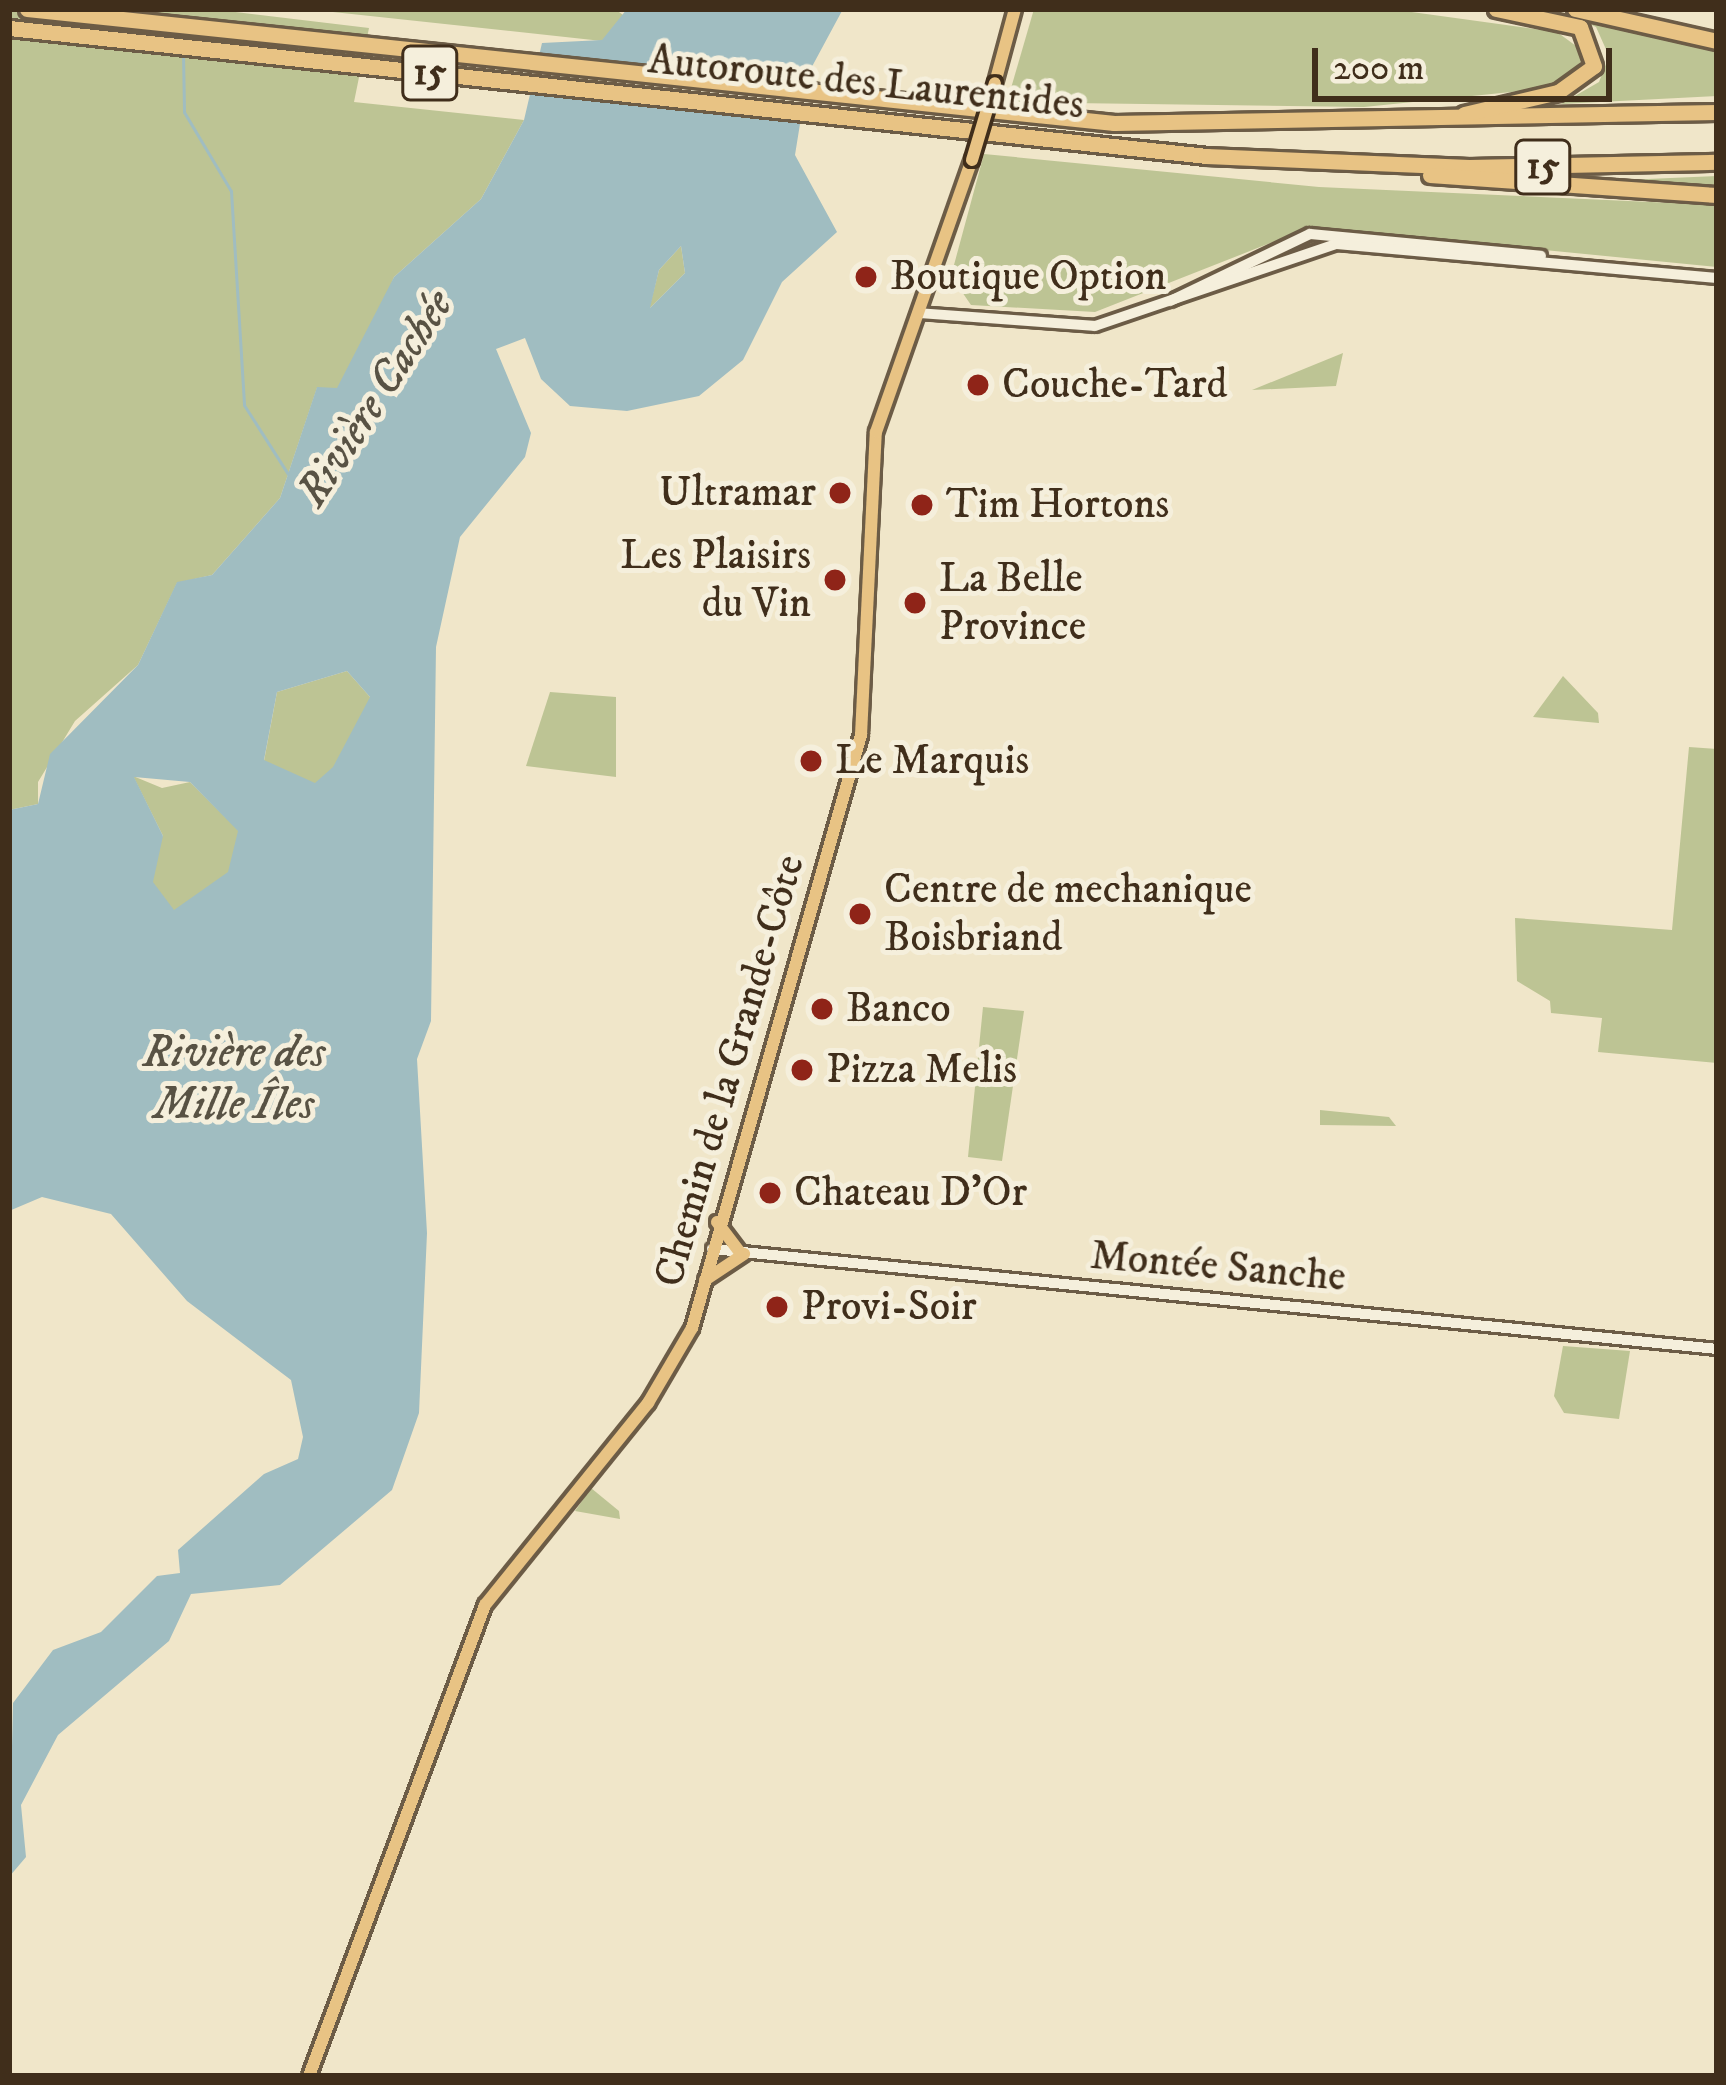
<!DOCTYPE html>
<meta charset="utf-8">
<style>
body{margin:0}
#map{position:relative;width:1726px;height:2085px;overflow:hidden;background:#f0e6c9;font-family:"IM FELL DW Pica",serif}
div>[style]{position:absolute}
.green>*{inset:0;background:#bdc494}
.water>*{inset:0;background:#a0bdc1}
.pier>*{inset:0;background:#f0e6c9}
.stream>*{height:3px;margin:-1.5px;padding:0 1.5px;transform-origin:1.5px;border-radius:1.5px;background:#a0bdc1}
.roads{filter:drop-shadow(3px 0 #6c5c46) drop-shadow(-3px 0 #6c5c46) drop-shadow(0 3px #6c5c46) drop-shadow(0 -3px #6c5c46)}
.minor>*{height:10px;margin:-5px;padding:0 5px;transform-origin:5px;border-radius:5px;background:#f5efdc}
.major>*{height:12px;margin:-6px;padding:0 6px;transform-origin:6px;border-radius:6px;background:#e8c384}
.highway>*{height:15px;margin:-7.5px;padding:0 7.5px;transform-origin:7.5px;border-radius:7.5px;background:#e8c384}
.bridges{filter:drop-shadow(3px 0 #402e1b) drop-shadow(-3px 0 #402e1b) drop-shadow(0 3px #402e1b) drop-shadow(0 -3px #402e1b)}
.major-bridge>*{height:12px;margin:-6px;padding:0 6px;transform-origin:6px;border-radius:6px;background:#e8c384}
.dots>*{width:33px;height:33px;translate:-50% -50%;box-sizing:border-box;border:6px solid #f5efdc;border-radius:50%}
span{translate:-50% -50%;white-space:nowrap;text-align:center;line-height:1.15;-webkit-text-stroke:10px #f5efdc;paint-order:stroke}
.shield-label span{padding:3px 9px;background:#f5efdc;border:3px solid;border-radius:9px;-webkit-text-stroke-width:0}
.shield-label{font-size:39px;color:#402e1b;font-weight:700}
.street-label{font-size:42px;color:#402e1b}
.poi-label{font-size:42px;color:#402e1b}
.left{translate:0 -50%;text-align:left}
.right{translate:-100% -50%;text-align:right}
.water-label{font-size:45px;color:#585244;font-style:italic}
.frame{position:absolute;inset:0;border:12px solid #402e1b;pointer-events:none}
.scale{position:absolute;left:1312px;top:48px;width:300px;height:54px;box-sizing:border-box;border:6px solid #402e1b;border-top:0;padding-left:15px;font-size:36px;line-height:42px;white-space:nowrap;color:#402e1b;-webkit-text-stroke:9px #f5efdc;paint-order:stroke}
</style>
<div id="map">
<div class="green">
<i style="clip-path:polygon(9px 9px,211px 9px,369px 28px,354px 102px,524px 120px,481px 199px,394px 277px,360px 361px,337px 389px,317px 388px,280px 498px,212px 575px,177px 583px,138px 665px,75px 721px,38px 782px,38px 804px,9px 810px)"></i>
<i style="clip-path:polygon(305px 9px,615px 9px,623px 15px,602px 41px)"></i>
<i style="clip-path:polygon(1034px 9px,1390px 9px,1557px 32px,1587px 54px,1566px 80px,1530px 90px,1364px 107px,1007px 102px)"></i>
<i style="clip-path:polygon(1576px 18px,1717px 47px,1717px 96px,1561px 104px,1599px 82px,1609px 56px,1596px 27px)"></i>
<i style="clip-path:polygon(984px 154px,1319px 187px,1717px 205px,1717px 267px,1311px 227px,1095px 312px,971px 305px,951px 276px)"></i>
<i style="clip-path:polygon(1717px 176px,1717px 188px,1601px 181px)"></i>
<i style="clip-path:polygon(681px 246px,685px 273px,649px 309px,659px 270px)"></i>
<i style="clip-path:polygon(1343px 353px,1336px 386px,1252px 390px)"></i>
<i style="clip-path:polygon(347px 671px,370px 697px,361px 831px,264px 761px,277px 692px)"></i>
<i style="clip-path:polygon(1563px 676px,1598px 713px,1599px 723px,1533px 717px)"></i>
<i style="clip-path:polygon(550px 692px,616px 697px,616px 777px,526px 766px)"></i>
<i style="clip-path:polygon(1689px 747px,1717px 749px,1717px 1063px,1598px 1052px,1602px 1018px,1551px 1013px,1550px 1001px,1517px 981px,1515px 918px,1672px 930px)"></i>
<i style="clip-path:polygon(133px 776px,162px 788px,190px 782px,239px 831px,215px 947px,126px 887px,163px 836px)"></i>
<i style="clip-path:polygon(983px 1007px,1024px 1011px,1002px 1161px,968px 1157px)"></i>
<i style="clip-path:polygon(1320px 1110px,1389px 1117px,1396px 1126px,1320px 1125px)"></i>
<i style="clip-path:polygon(1563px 1346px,1630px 1351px,1619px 1419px,1564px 1413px,1554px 1396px)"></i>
<i style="clip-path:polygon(591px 1488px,619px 1511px,620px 1519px,575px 1511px)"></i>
</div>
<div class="water">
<i style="clip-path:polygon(evenodd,627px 9px,843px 9px,808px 74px,795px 155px,837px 232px,782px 282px,743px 360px,699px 396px,627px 411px,570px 406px,541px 379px,525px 338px,496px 349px,531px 433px,525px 457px,460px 537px,436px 647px,431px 1021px,417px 1059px,427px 1233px,419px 1413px,392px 1490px,280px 1585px,191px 1594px,169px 1641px,58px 1735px,21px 1805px,26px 1857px,9px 1877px,13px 1703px,53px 1650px,101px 1632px,157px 1576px,180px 1573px,178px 1550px,264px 1474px,298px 1459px,303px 1437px,291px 1380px,187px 1301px,111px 1214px,42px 1197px,9px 1211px,9px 810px,38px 804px,50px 754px,138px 665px,177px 582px,212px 575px,280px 498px,317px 387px,337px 388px,394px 277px,481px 199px,524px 120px,542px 43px,602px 40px,627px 9px,681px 246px,685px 273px,650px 308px,659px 270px,681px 246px,627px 9px,347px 671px,370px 697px,333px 767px,315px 783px,264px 760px,277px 692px,347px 671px,627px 9px,134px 777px,190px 782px,238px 831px,228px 872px,174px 910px,153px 882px,163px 836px,134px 777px)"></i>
</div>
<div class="pier">
<i style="clip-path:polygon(534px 53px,813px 82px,806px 124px,524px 94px)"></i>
</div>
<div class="stream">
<i style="left:183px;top:53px;width:59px;rotate:89deg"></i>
<i style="left:184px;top:112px;width:92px;rotate:59.3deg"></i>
<i style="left:231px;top:191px;width:214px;rotate:86.5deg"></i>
<i style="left:244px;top:405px;width:82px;rotate:57.5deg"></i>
</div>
<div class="roads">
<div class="minor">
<i style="left:1170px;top:301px;width:155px;rotate:-25.6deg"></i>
<i style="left:1310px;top:234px;width:232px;rotate:5.4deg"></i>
<i style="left:918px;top:313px;width:177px;rotate:4.2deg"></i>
<i style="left:1095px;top:326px;width:255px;rotate:-18.8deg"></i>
<i style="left:1336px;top:244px;width:383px;rotate:5.1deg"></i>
<i style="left:712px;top:1249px;width:1010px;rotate:5.68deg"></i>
</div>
<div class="major">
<i style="left:995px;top:83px;width:77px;rotate:-74.9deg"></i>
<i style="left:717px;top:1222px;width:39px;rotate:53deg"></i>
<i style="left:705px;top:1280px;width:47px;rotate:-33.7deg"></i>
<i style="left:309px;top:2076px;width:503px;rotate:-69.51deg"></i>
<i style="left:485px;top:1605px;width:260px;rotate:-51.1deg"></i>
<i style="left:648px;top:1403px;width:87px;rotate:-59.6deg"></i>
<i style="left:692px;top:1328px;width:617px;rotate:-74.09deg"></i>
<i style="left:861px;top:735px;width:303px;rotate:-87.2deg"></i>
<i style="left:876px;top:432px;width:288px;rotate:-70.6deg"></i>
</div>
<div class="highway">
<i style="left:27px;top:9px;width:1093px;rotate:5.99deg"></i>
<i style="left:1114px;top:123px;width:603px;rotate:-1.05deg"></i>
<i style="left:1575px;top:9px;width:146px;rotate:12.7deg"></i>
<i style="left:9px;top:28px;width:1204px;rotate:6.1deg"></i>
<i style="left:1206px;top:156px;width:263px;rotate:2.4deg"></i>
<i style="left:1469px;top:167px;width:248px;rotate:-1.2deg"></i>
<i style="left:1464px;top:114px;width:97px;rotate:-13.2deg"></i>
<i style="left:1558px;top:92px;width:44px;rotate:-35.8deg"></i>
<i style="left:1594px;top:66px;width:41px;rotate:-109.7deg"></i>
<i style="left:1580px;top:27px;width:86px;rotate:-167.9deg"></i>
<i style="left:1430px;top:175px;width:288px;rotate:4deg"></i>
</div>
</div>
<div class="bridges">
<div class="major-bridge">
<i style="left:972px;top:160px;width:80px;rotate:-73.4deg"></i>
</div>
</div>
<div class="dots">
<i style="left:866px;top:277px;background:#8f2418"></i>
<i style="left:978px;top:385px;background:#8f2418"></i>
<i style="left:840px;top:493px;background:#8f2418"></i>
<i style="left:922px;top:505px;background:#8f2418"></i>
<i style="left:835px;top:580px;background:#8f2418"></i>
<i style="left:915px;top:603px;background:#8f2418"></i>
<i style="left:811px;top:761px;background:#8f2418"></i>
<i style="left:860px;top:914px;background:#8f2418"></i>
<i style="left:822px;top:1009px;background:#8f2418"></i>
<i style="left:802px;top:1070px;background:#8f2418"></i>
<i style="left:770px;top:1193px;background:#8f2418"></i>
<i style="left:777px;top:1307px;background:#8f2418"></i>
</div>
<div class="shield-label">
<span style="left:430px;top:73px">15</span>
<span style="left:1543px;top:167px">15</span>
</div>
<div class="street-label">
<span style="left:866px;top:83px;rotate:6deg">Autoroute des Laurentides</span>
<span style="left:730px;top:1071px;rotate:-74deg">Chemin de la Grande-Côte</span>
<span style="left:1218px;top:1267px;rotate:5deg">Montée Sanche</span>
</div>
<div class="poi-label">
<span class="left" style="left:890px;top:277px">Boutique Option</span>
<span class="left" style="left:1002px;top:385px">Couche-Tard</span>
<span class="right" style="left:816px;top:493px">Ultramar</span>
<span class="left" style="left:946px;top:505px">Tim Hortons</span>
<span class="right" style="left:811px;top:580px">Les Plaisirs<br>du Vin</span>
<span class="left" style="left:939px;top:603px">La Belle<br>Province</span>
<span class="left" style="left:835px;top:761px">Le Marquis</span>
<span class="left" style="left:884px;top:914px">Centre de mechanique<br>Boisbriand</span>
<span class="left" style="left:846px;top:1009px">Banco</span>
<span class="left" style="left:826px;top:1070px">Pizza Melis</span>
<span class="left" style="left:794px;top:1193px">Chateau D'Or</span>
<span class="left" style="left:801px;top:1307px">Provi-Soir</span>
</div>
<div class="water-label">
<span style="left:376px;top:399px;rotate:-57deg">Rivière Cachée</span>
<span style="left:234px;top:1080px">Rivière des<br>Mille Îles</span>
</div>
<div class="frame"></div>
<div class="scale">200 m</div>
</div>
